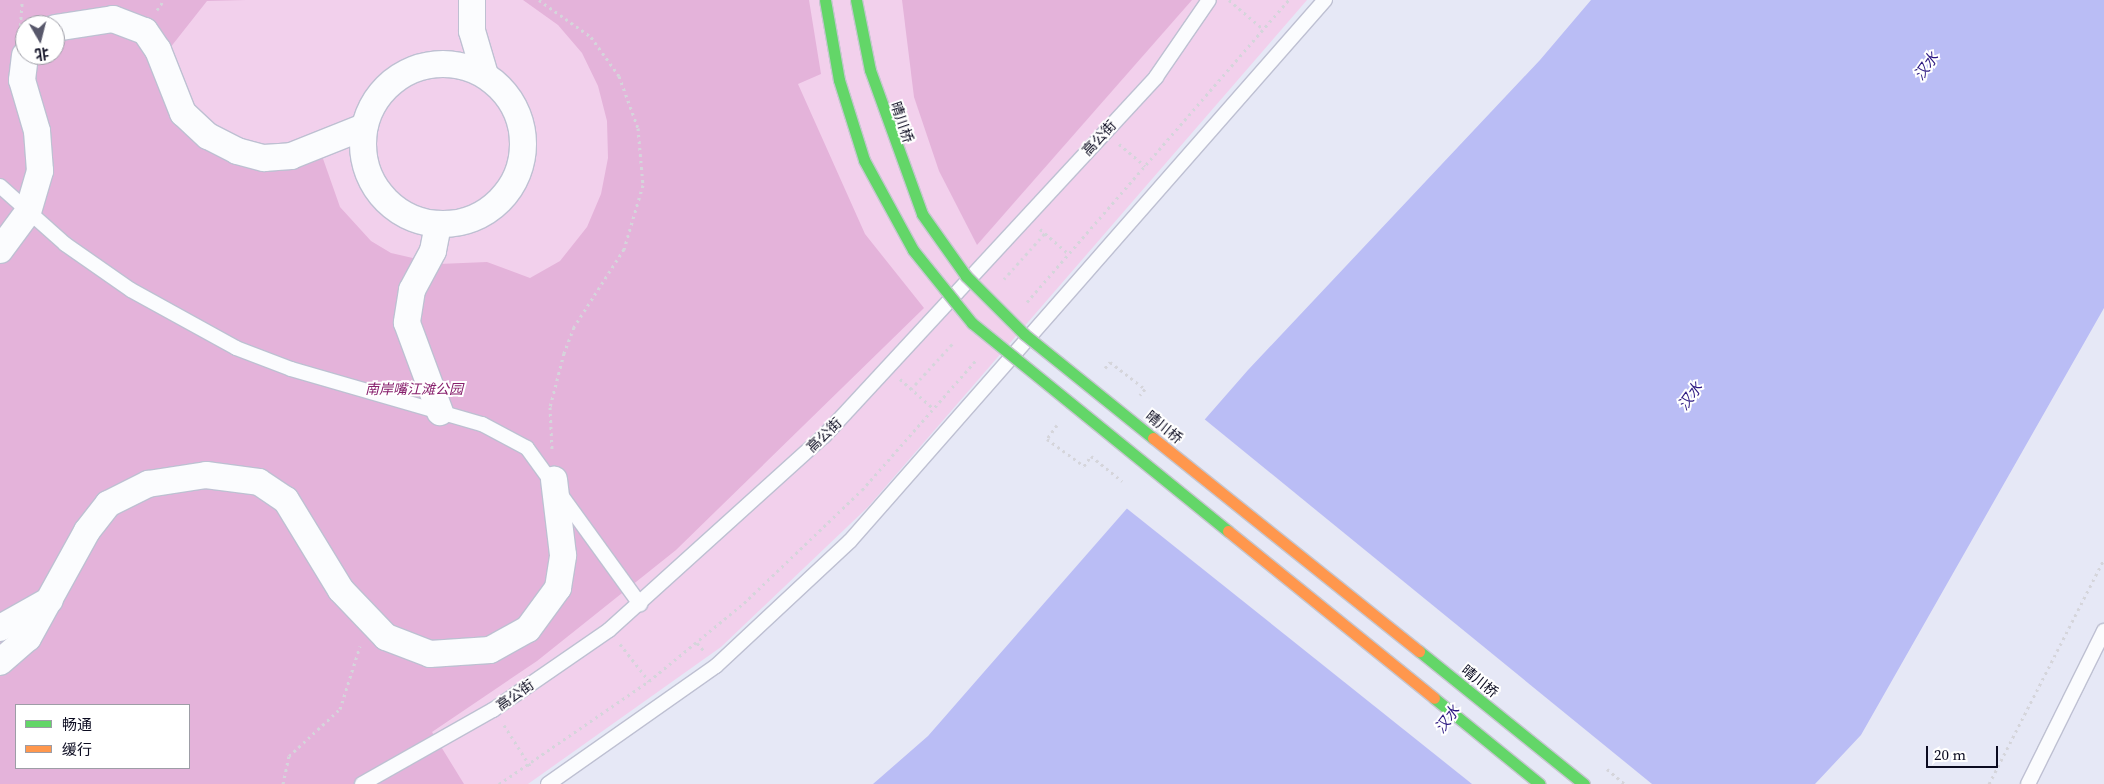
<!DOCTYPE html>
<meta charset="utf-8">
<style>
body{margin:0}
#map{position:relative;width:2104px;height:784px;overflow:hidden;background:#e6e8f6;font-family:"Source Serif 4","Noto Sans SC",serif}
div>[style]{position:absolute}
.green>*{inset:0;background:#f2d0ec}
.forest>*{inset:0;background:#e4b3da}
.water>*{inset:0;background:#babdf5}
.pier>*{inset:0;background:#e6e8f6}
.path>*{height:3px;margin-top:-1.5px;transform-origin:0;background:repeating-linear-gradient(90deg,#d5d5db 0 2.5px,transparent 0 6.5px)}
.roads{filter:drop-shadow(1px 0 #bec0d2) drop-shadow(-1px 0 #bec0d2) drop-shadow(0 1px #bec0d2) drop-shadow(0 -1px #bec0d2)}
.lane>*{height:14px;margin:-7px;padding:0 7px;transform-origin:7px;border-radius:7px;background:#fbfcfe}
.street>*{height:26px;margin:-13px;padding:0 13px;transform-origin:13px;border-radius:13px;background:#fbfcfe}
.street>.ring{margin:-13px;padding:0;box-sizing:content-box;background:none;border:26px solid #fbfcfe;border-radius:50%}
.path-bridge>*{height:3px;margin-top:-1.5px;transform-origin:0;background:repeating-linear-gradient(90deg,#d5d5db 0 2.5px,transparent 0 6.5px)}
.bridges{filter:drop-shadow(1px 0 #c5c6cf) drop-shadow(-1px 0 #c5c6cf) drop-shadow(0 1px #c5c6cf) drop-shadow(0 -1px #c5c6cf)}
.fast-bridge>*{height:11px;margin:-5.5px;padding:0 5.5px;transform-origin:5.5px;border-radius:5.5px;background:#63d668}
.slow-bridge>*{height:11px;margin:-5.5px;padding:0 5.5px;transform-origin:5.5px;border-radius:5.5px;background:#ff974d}
span{translate:-50% -50%;white-space:nowrap;text-align:center;line-height:1.15;-webkit-text-stroke:4px #fff;paint-order:stroke}
.street-label{font-size:14px;color:#0b0b20}
.park-label{font-size:14px;color:#871f6c;font-style:italic}
.water-label{font-size:15px;color:#2c1881;font-style:italic}
.legend{position:absolute;left:15px;top:704px;width:175px;height:65px;box-sizing:border-box;background:#fff;border:1px solid #9d9da6;margin:0;padding:6px 9px;list-style:none;font-size:15px;color:#0b0b20}
.legend li{display:flex;align-items:center;gap:10px;height:25px}
.legend b{width:25px;border:1px solid #9d9da6}
.north{position:absolute;left:15px;top:15px;width:50px;height:50px;box-sizing:border-box;background:#fff;border:1px solid #9d9da6;border-radius:50%;rotate:172deg;font-size:14px;font-weight:700;line-height:20px;text-align:center;color:#0b0b20}
.north::after{content:'';display:block;margin:auto;width:18px;height:22px;background:#58586b;clip-path:polygon(50% 0,100% 100%,50% 72%,0 100%)}
.scale{position:absolute;left:1926px;top:746px;width:72px;height:22px;box-sizing:border-box;border:2px solid #0b0b20;border-top:0;padding-left:6px;font-size:15px;line-height:18px;white-space:nowrap;color:#0b0b20;-webkit-text-stroke:4px #fff;paint-order:stroke}
</style>
<div id="map">
<div class="green">
<i style="clip-path:polygon(evenodd,0 0,1307px 0,868px 507px,721px 647px,528px 784px,0 784px,0 0,25px 25px,55px 25px,55px 55px,25px 55px,25px 25px,0 0,16px 705px,189px 705px,189px 768px,16px 768px,16px 705px)"></i>
</div>
<div class="forest">
<i style="clip-path:polygon(evenodd,0 0,246px 0,207px 1px,166px 53px,187px 104px,239px 147px,321px 153px,340px 207px,371px 241px,391px 253px,439px 264px,487px 262px,530px 278px,560px 261px,587px 227px,601px 194px,608px 158px,607px 121px,598px 86px,582px 53px,558px 25px,523px 0,809px 0,821px 74px,798px 84px,865px 234px,924px 308px,676px 550px,537px 661px,432px 732px,464px 784px,0 784px,0 0,25px 25px,55px 25px,55px 55px,25px 55px,25px 25px,0 0,16px 705px,189px 705px,189px 768px,16px 768px,16px 705px)"></i>
<i style="clip-path:polygon(902px 0,1192px 0,977px 245px,939px 171px,914px 97px)"></i>
</div>
<div class="water">
<i style="clip-path:polygon(1591px 0,2104px 0,2104px 308px,1861px 735px,1815px 784px,873px 784px,928px 736px,1248px 370px,1540px 60px)"></i>
</div>
<div class="pier">
<i style="clip-path:polygon(1203px 418px,1652px 784px,1472px 784px,1125px 507px)"></i>
</div>
<div class="path">
<i style="left:539px;top:0;width:64px;rotate:35.4deg"></i>
<i style="left:591px;top:37px;width:48px;rotate:54.3deg"></i>
<i style="left:619px;top:76px;width:55px;rotate:69.9deg"></i>
<i style="left:638px;top:128px;width:57px;rotate:85deg"></i>
<i style="left:643px;top:185px;width:67px;rotate:106.5deg"></i>
<i style="left:624px;top:249px;width:93px;rotate:122.7deg"></i>
<i style="left:574px;top:327px;width:28px;rotate:111deg"></i>
<i style="left:564px;top:353px;width:56px;rotate:104.5deg"></i>
<i style="left:550px;top:407px;width:42px;rotate:87.3deg"></i>
<i style="left:1229px;top:0;width:45px;rotate:40.5deg"></i>
<i style="left:157px;top:10px;width:12px;rotate:-55deg"></i>
<i style="left:20px;top:32px;width:32px;rotate:-86deg"></i>
<i style="left:1119px;top:144px;width:34px;rotate:40deg"></i>
<i style="left:1040px;top:229px;width:38px;rotate:41deg"></i>
<i style="left:1027px;top:302px;width:400px;rotate:-49.1deg"></i>
<i style="left:1105px;top:368px;width:8px;rotate:-50deg"></i>
<i style="left:1110px;top:362px;width:44px;rotate:37.6deg"></i>
<i style="left:1145px;top:389px;width:8px;rotate:130deg"></i>
<i style="left:900px;top:379px;width:45px;rotate:41.4deg"></i>
<i style="left:1057px;top:425px;width:17px;rotate:126deg"></i>
<i style="left:1047px;top:439px;width:46px;rotate:36.1deg"></i>
<i style="left:1084px;top:466px;width:12px;rotate:-55deg"></i>
<i style="left:1091px;top:456px;width:40px;rotate:39deg"></i>
<i style="left:697px;top:643px;width:12px;rotate:48deg"></i>
<i style="left:620px;top:644px;width:47px;rotate:51.9deg"></i>
<i style="left:504px;top:725px;width:49px;rotate:57.6deg"></i>
<i style="left:1607px;top:769px;width:23px;rotate:40deg"></i>
<i style="left:283px;top:784px;width:29px;rotate:-78deg"></i>
<i style="left:289px;top:756px;width:69px;rotate:-42.7deg"></i>
<i style="left:340px;top:709px;width:66px;rotate:-72.4deg"></i>
<i style="left:499px;top:784px;width:182px;rotate:-34.5deg"></i>
<i style="left:649px;top:681px;width:123px;rotate:-39.4deg"></i>
<i style="left:744px;top:603px;width:163px;rotate:-43.8deg"></i>
<i style="left:862px;top:490px;width:174px;rotate:-48.7deg"></i>
<i style="left:1989px;top:784px;width:253px;rotate:-62.9deg"></i>
</div>
<div class="roads">
<div class="lane">
<i style="left:0;top:186px;width:87px;rotate:41.7deg"></i>
<i style="left:65px;top:244px;width:80px;rotate:34.9deg"></i>
<i style="left:131px;top:290px;width:120px;rotate:28.9deg"></i>
<i style="left:236px;top:348px;width:59px;rotate:20.9deg"></i>
<i style="left:291px;top:369px;width:199px;rotate:16.1deg"></i>
<i style="left:482px;top:424px;width:51px;rotate:28.1deg"></i>
<i style="left:527px;top:448px;width:193px;rotate:54.1deg"></i>
<i style="left:362px;top:784px;width:150px;rotate:-29.5deg"></i>
<i style="left:493px;top:710px;width:141px;rotate:-34.6deg"></i>
<i style="left:609px;top:630px;width:290px;rotate:-42.1deg"></i>
<i style="left:824px;top:436px;width:489px;rotate:-47.2deg"></i>
<i style="left:1156px;top:77px;width:93px;rotate:-55.5deg"></i>
<i style="left:548px;top:784px;width:205px;rotate:-35.1deg"></i>
<i style="left:716px;top:666px;width:183px;rotate:-43deg"></i>
<i style="left:850px;top:541px;width:720px;rotate:-48.72deg"></i>
<i style="left:2028px;top:784px;width:171px;rotate:-63.6deg"></i>
</div>
<div class="street">
<i style="left:472px;top:0;width:31px;rotate:90deg"></i>
<i style="left:472px;top:31px;width:46px;rotate:73.5deg"></i>
<i style="left:55px;top:28px;width:59px;rotate:-8.8deg"></i>
<i style="left:113px;top:19px;width:34px;rotate:21deg"></i>
<i style="left:145px;top:31px;width:23px;rotate:56deg"></i>
<i style="left:158px;top:50px;width:68px;rotate:68.4deg"></i>
<i style="left:183px;top:113px;width:34px;rotate:43deg"></i>
<i style="left:208px;top:136px;width:33px;rotate:27deg"></i>
<i style="left:237px;top:151px;width:28px;rotate:15deg"></i>
<i style="left:264px;top:158px;width:27px;rotate:-4deg"></i>
<i style="left:291px;top:156px;width:79px;rotate:-21.7deg"></i>
<i class="ring" style="left:363px;top:64px;width:134px;height:134px"></i>
<i style="left:438px;top:225px;width:26px;rotate:101deg"></i>
<i style="left:433px;top:251px;width:44px;rotate:118.3deg"></i>
<i style="left:412px;top:290px;width:33px;rotate:99deg"></i>
<i style="left:407px;top:323px;width:95px;rotate:69.7deg"></i>
<i style="left:0;top:250px;width:47px;rotate:-53.6deg"></i>
<i style="left:28px;top:212px;width:43px;rotate:-73.7deg"></i>
<i style="left:40px;top:171px;width:40px;rotate:-94.3deg"></i>
<i style="left:37px;top:131px;width:53px;rotate:-106.4deg"></i>
<i style="left:22px;top:80px;width:25px;rotate:-83deg"></i>
<i style="left:0;top:628px;width:57px;rotate:-29.2deg"></i>
<i style="left:0;top:662px;width:37px;rotate:-41deg"></i>
<i style="left:28px;top:638px;width:122px;rotate:-61.1deg"></i>
<i style="left:87px;top:531px;width:34px;rotate:-52deg"></i>
<i style="left:108px;top:504px;width:45px;rotate:-26.6deg"></i>
<i style="left:148px;top:484px;width:59px;rotate:-8.8deg"></i>
<i style="left:206px;top:475px;width:53px;rotate:7.5deg"></i>
<i style="left:259px;top:482px;width:32px;rotate:34deg"></i>
<i style="left:286px;top:500px;width:105px;rotate:58.6deg"></i>
<i style="left:341px;top:590px;width:65px;rotate:46.2deg"></i>
<i style="left:386px;top:637px;width:47px;rotate:21.1deg"></i>
<i style="left:430px;top:654px;width:60px;rotate:-3.8deg"></i>
<i style="left:490px;top:650px;width:43px;rotate:-28.9deg"></i>
<i style="left:528px;top:629px;width:51px;rotate:-53.8deg"></i>
<i style="left:558px;top:588px;width:33px;rotate:-81deg"></i>
<i style="left:563px;top:555px;width:76px;rotate:-96.8deg"></i>
</div>
</div>
<div class="path-bridge">
<i style="left:1004px;top:279px;width:62px;rotate:-48.3deg"></i>
<i style="left:911px;top:389px;width:64px;rotate:-47.5deg"></i>
</div>
<div class="bridges">
<div class="fast-bridge">
<i style="left:825px;top:0;width:81px;rotate:80.1deg"></i>
<i style="left:839px;top:80px;width:84px;rotate:72.6deg"></i>
<i style="left:864px;top:160px;width:102px;rotate:61.4deg"></i>
<i style="left:913px;top:250px;width:94px;rotate:51.1deg"></i>
<i style="left:972px;top:323px;width:330px;rotate:39.1deg"></i>
<i style="left:856px;top:0;width:71px;rotate:78.7deg"></i>
<i style="left:870px;top:70px;width:153px;rotate:70.1deg"></i>
<i style="left:922px;top:214px;width:76px;rotate:54.6deg"></i>
<i style="left:966px;top:276px;width:82px;rotate:45deg"></i>
<i style="left:1024px;top:334px;width:166px;rotate:38.9deg"></i>
<i style="left:1419px;top:651px;width:212px;rotate:38.9deg"></i>
<i style="left:1434px;top:698px;width:136px;rotate:39.1deg"></i>
</div>
<div class="slow-bridge">
<i style="left:1153px;top:438px;width:341px;rotate:38.7deg"></i>
<i style="left:1228px;top:531px;width:265px;rotate:39deg"></i>
</div>
</div>
<div class="street-label">
<span style="left:902px;top:122px;rotate:71deg">晴川桥</span>
<span style="left:1099px;top:138px;rotate:-47deg">高公街</span>
<span style="left:1164px;top:427px;rotate:39deg">晴川桥</span>
<span style="left:824px;top:435px;rotate:-44deg">高公街</span>
<span style="left:1480px;top:681px;rotate:39deg">晴川桥</span>
<span style="left:515px;top:695px;rotate:-35deg">高公街</span>
</div>
<div class="park-label">
<span style="left:414px;top:389px">南岸嘴江滩公园</span>
</div>
<div class="water-label">
<span style="left:1926px;top:66px;rotate:-54deg">汉水</span>
<span style="left:1690px;top:396px;rotate:-54deg">汉水</span>
<span style="left:1447px;top:719px;rotate:-53deg">汉水</span>
</div>
<ul class="legend">
<li><b style="height:6px;background:#63d668"></b>畅通</li>
<li><b style="height:6px;background:#ff974d"></b>缓行</li>
</ul>
<div class="north">北</div>
<div class="scale">20 m</div>
</div>
